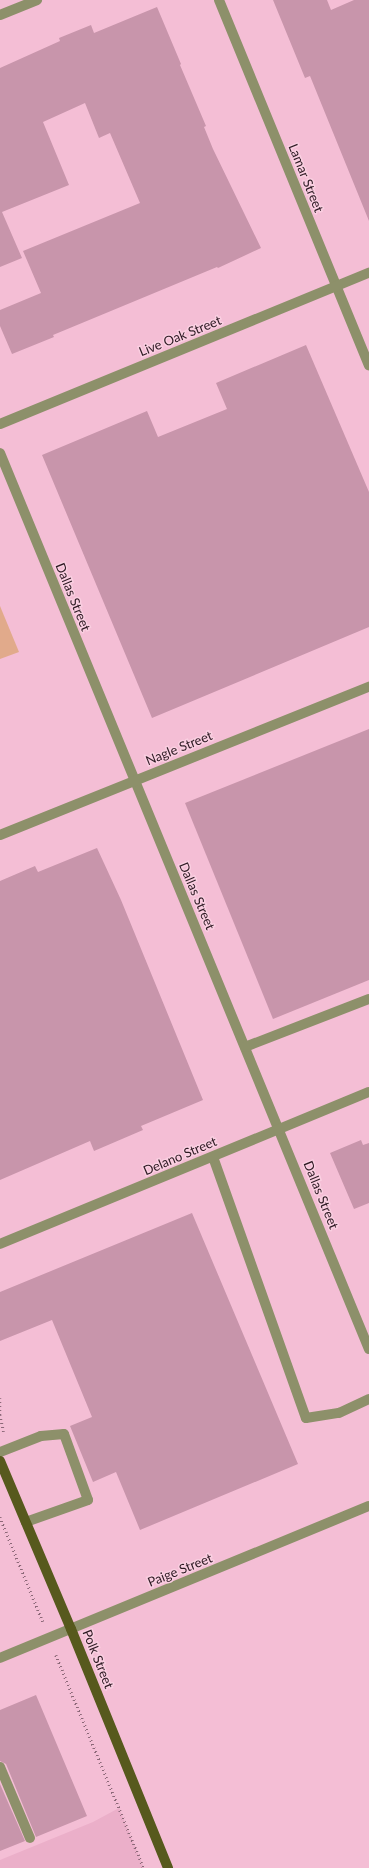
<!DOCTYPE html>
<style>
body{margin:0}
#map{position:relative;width:369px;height:1868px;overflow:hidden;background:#f4bed5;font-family:Lato,sans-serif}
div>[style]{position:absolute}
.built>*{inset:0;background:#ebafc9}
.green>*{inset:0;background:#e1aa8b}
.building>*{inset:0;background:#c895ab}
.path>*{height:2.5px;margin-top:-1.25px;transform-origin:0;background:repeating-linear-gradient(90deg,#8c6878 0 1px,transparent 0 4px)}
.minor>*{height:10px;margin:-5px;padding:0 5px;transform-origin:5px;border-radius:5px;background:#8d906a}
.major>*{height:10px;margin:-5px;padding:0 5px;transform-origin:5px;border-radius:5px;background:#57591d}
span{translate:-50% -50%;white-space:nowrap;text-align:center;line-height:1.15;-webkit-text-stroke:3px #facfe1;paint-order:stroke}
.street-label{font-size:13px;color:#2c1922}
</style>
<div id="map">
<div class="built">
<i style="clip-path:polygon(119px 1808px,144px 1868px,0 1868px,0 1860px,93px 1822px)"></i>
</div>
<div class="green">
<i style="clip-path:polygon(0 606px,19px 652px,0 659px)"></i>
</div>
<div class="building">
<i style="clip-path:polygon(273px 0,327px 0,331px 10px,354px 0,369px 0,369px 221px,310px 76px,305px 78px)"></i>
<i style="clip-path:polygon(157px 7px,181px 64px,180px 65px,206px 126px,204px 127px,213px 149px,261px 248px,218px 268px,217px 267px,53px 335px,54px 337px,12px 354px,0 326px,0 310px,41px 293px,23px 251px,140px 203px,110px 133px,99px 138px,85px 103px,43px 122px,69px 185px,2px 212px,22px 258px,0 267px,0 68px,60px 41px,59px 38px,91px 25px,94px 33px)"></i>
<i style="clip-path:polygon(306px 345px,369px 492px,369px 627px,152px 718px,42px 455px,147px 411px,158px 437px,227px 409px,216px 383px)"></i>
<i style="clip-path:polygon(369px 729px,369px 980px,273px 1019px,185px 803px)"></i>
<i style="clip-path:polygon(97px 848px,121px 900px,203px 1100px,141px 1126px,143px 1130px,94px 1151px,90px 1141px,0 1180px,0 881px,35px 866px,38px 872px)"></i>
<i style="clip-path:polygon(361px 1140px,363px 1145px,369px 1143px,369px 1203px,354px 1209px,330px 1153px)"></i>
<i style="clip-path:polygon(192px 1213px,298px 1464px,140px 1530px,116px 1472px,93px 1482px,70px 1426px,92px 1417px,52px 1320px,0 1341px,0 1292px)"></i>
<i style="clip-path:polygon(36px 1695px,87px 1816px,36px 1837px,6px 1764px,0 1761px,0 1710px)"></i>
<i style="clip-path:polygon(0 1784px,25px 1841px,0 1851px)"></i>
</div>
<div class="path">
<i style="left:0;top:1398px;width:17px;rotate:90deg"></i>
<i style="left:0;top:1415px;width:17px;rotate:77deg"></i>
<i style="left:0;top:1517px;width:113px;rotate:67.7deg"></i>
<i style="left:56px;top:1655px;width:230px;rotate:67.6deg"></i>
</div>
<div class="minor">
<i style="left:219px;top:0;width:395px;rotate:67.7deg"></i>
<i style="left:0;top:15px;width:40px;rotate:-22deg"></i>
<i style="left:0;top:424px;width:399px;rotate:-22.3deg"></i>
<i style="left:0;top:453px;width:969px;rotate:67.62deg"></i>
<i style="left:0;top:835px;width:398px;rotate:-21.9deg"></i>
<i style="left:245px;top:1047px;width:133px;rotate:-21.2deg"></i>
<i style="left:213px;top:1157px;width:277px;rotate:70.4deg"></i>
<i style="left:306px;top:1418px;width:33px;rotate:-9deg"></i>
<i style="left:339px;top:1413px;width:33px;rotate:-25deg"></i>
<i style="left:0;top:1244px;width:399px;rotate:-22.4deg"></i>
<i style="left:0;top:1452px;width:44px;rotate:-21.3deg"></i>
<i style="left:41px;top:1436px;width:23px;rotate:-5deg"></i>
<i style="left:64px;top:1434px;width:70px;rotate:70deg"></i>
<i style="left:88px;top:1500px;width:66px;rotate:160.5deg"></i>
<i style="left:0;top:1658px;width:399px;rotate:-22.4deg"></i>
<i style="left:0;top:1767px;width:77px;rotate:67.1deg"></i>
</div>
<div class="major">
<i style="left:0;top:1461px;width:182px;rotate:67.1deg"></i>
<i style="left:71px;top:1629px;width:258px;rotate:67.9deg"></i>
</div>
<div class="street-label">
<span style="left:306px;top:178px;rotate:68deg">Lamar Street</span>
<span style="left:180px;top:336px;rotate:-22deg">Live Oak Street</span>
<span style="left:73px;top:597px;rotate:68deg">Dallas Street</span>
<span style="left:179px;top:748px;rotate:-22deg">Nagle Street</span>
<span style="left:197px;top:896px;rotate:67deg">Dallas Street</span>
<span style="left:180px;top:1156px;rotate:-23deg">Delano Street</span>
<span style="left:321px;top:1195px;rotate:68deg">Dallas Street</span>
<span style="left:180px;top:1570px;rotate:-22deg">Paige Street</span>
<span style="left:98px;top:1659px;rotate:68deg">Polk Street</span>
</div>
</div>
